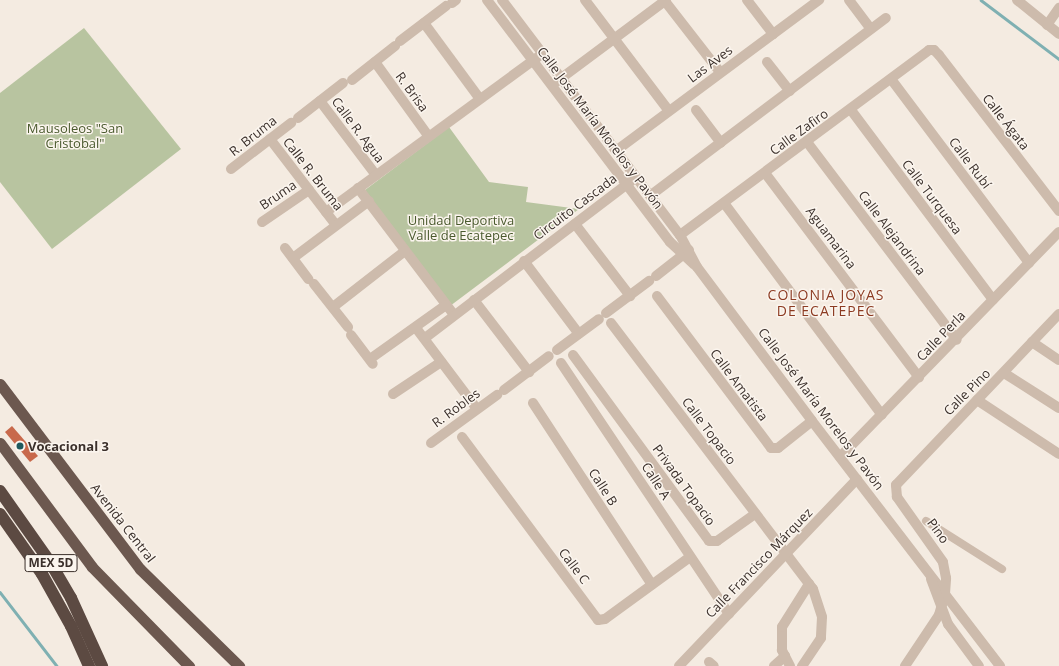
<!DOCTYPE html>
<meta charset="utf-8">
<style>
body{margin:0}
#map{position:relative;width:1059px;height:666px;overflow:hidden;background:#f4ebe1;font-family:"Open Sans",sans-serif}
div>[style]{position:absolute}
.green>*{inset:0;background:#b8c4a0}
.stream>*{height:2.5px;margin:-1.25px;padding:0 1.25px;transform-origin:1.25px;border-radius:1.25px;background:#7fb0b2}
.building>*{inset:0;background:#c8694b}
.pedestrian>*{height:8px;margin:-4px;padding:0 4px;transform-origin:4px;border-radius:4px;background:#cdbbac}
.minor>*{height:10px;margin:-5px;padding:0 5px;transform-origin:5px;border-radius:5px;background:#cdbbac}
.tertiary>*{height:10px;margin:-5px;padding:0 5px;transform-origin:5px;border-radius:5px;background:#cdbbac}
.trunk>*{height:11px;margin:-5.5px;padding:0 5.5px;transform-origin:5.5px;border-radius:5.5px;background:#6c584f}
.motorway>*{height:12px;margin:-6px;padding:0 6px;transform-origin:6px;border-radius:6px;background:#5c4a42}
.dots>*{width:11px;height:11px;translate:-50% -50%;box-sizing:border-box;border:2px solid #fbf5ee;border-radius:50%}
span{translate:-50% -50%;white-space:nowrap;text-align:center;line-height:1.15;-webkit-text-stroke:3px #fbf5ee;paint-order:stroke}
.shield-label span{padding:1px 3px;background:#fbf5ee;border:1px solid;border-radius:3px;-webkit-text-stroke-width:0}
.shield-label{font-size:12px;color:#3b302b;font-weight:700}
.street-label{font-size:13px;color:#3b302b}
.park-label{font-size:13px;color:#4a5a2e}
.poi-label{font-size:13px;color:#3b302b;font-weight:700}
.left{translate:0 -50%;text-align:left}
.neighbourhood-label{font-size:14px;color:#8c3b22;letter-spacing:1px}
</style>
<div id="map">
<div class="green">
<i style="clip-path:polygon(84px 28px,181px 149px,52px 249px,0 182px,0 93px)"></i>
<i style="clip-path:polygon(449px 127px,489px 182px,528px 187px,526px 202px,579px 209px,450px 306px,365px 190px)"></i>
</div>
<div class="stream">
<i style="left:981px;top:0;width:98px;rotate:37.1deg"></i>
<i style="left:0;top:592px;width:93px;rotate:52.4deg"></i>
</div>
<div class="building">
<i style="clip-path:polygon(12px 426px,38px 456px,30px 462px,5px 432px)"></i>
</div>
<div class="pedestrian">
<i style="left:926px;top:521px;width:90px;rotate:32.3deg"></i>
</div>
<div class="minor">
<i style="left:585px;top:0;width:139px;rotate:52.9deg"></i>
<i style="left:664px;top:0;width:91px;rotate:52.1deg"></i>
<i style="left:747px;top:0;width:43px;rotate:52.6deg"></i>
<i style="left:849px;top:0;width:36px;rotate:53deg"></i>
<i style="left:1017px;top:0;width:54px;rotate:39deg"></i>
<i style="left:452px;top:3px;width:5px;rotate:-37deg"></i>
<i style="left:424px;top:23px;width:94px;rotate:53.6deg"></i>
<i style="left:1047px;top:25px;width:21px;rotate:-55deg"></i>
<i style="left:400px;top:41px;width:58px;rotate:-37.3deg"></i>
<i style="left:375px;top:62px;width:92px;rotate:54.2deg"></i>
<i style="left:767px;top:62px;width:37px;rotate:52deg"></i>
<i style="left:891px;top:79px;width:230px;rotate:53.1deg"></i>
<i style="left:352px;top:80px;width:55px;rotate:-38.3deg"></i>
<i style="left:552px;top:85px;width:142px;rotate:-36.7deg"></i>
<i style="left:320px;top:101px;width:93px;rotate:52.9deg"></i>
<i style="left:696px;top:110px;width:41px;rotate:52.9deg"></i>
<i style="left:851px;top:110px;width:237px;rotate:53.2deg"></i>
<i style="left:298px;top:118px;width:57px;rotate:-37.9deg"></i>
<i style="left:270px;top:139px;width:108px;rotate:52.5deg"></i>
<i style="left:807px;top:142px;width:248px;rotate:52.9deg"></i>
<i style="left:617px;top:150px;width:252px;rotate:-36.6deg"></i>
<i style="left:231px;top:169px;width:76px;rotate:-37.5deg"></i>
<i style="left:765px;top:173px;width:256px;rotate:53deg"></i>
<i style="left:358px;top:188px;width:159px;rotate:52.9deg"></i>
<i style="left:651px;top:195px;width:294px;rotate:-37deg"></i>
<i style="left:724px;top:203px;width:264px;rotate:53.3deg"></i>
<i style="left:326px;top:212px;width:268px;rotate:-36.2deg"></i>
<i style="left:262px;top:222px;width:57px;rotate:-34.2deg"></i>
<i style="left:575px;top:224px;width:91px;rotate:52.6deg"></i>
<i style="left:680px;top:235px;width:310px;rotate:-36.6deg"></i>
<i style="left:929px;top:50px;width:5px"></i>
<i style="left:934px;top:50px;width:7px;rotate:45deg"></i>
<i style="left:939px;top:55px;width:197px;rotate:52.4deg"></i>
<i style="left:285px;top:248px;width:39px;rotate:53deg"></i>
<i style="left:293px;top:258px;width:95px;rotate:-36.9deg"></i>
<i style="left:524px;top:261px;width:91px;rotate:53deg"></i>
<i style="left:656px;top:276px;width:42px;rotate:-38.2deg"></i>
<i style="left:314px;top:284px;width:55px;rotate:51.7deg"></i>
<i style="left:657px;top:296px;width:190px;rotate:53.1deg"></i>
<i style="left:771px;top:448px;width:7px"></i>
<i style="left:778px;top:448px;width:43px;rotate:-38.5deg"></i>
<i style="left:474px;top:300px;width:91px;rotate:52.6deg"></i>
<i style="left:333px;top:307px;width:91px;rotate:-37.9deg"></i>
<i style="left:606px;top:313px;width:54px;rotate:-36.7deg"></i>
<i style="left:611px;top:323px;width:334px;rotate:52.8deg"></i>
<i style="left:813px;top:589px;width:29px;rotate:72deg"></i>
<i style="left:822px;top:617px;width:21px;rotate:93deg"></i>
<i style="left:821px;top:638px;width:34px;rotate:124deg"></i>
<i style="left:416px;top:328px;width:101px;rotate:53deg"></i>
<i style="left:351px;top:335px;width:36px;rotate:53deg"></i>
<i style="left:425px;top:338px;width:265px;rotate:-37.3deg"></i>
<i style="left:1032px;top:342px;width:32px;rotate:34deg"></i>
<i style="left:557px;top:350px;width:52px;rotate:-36.4deg"></i>
<i style="left:573px;top:355px;width:230px;rotate:53.8deg"></i>
<i style="left:709px;top:541px;width:8px"></i>
<i style="left:717px;top:541px;width:47px;rotate:-35.4deg"></i>
<i style="left:370px;top:359px;width:93px;rotate:-35.4deg"></i>
<i style="left:561px;top:363px;width:302px;rotate:56.2deg"></i>
<i style="left:1004px;top:373px;width:65px;rotate:32.5deg"></i>
<i style="left:504px;top:390px;width:56px;rotate:-37.1deg"></i>
<i style="left:393px;top:394px;width:58px;rotate:-33.7deg"></i>
<i style="left:977px;top:400px;width:98px;rotate:33.4deg"></i>
<i style="left:533px;top:403px;width:217px;rotate:56.8deg"></i>
<i style="left:462px;top:437px;width:228px;rotate:53.4deg"></i>
<i style="left:598px;top:620px;width:7px;rotate:-8deg"></i>
<i style="left:605px;top:619px;width:105px;rotate:-36.1deg"></i>
<i style="left:431px;top:443px;width:82px;rotate:-36deg"></i>
<i style="left:840px;top:457px;width:314px;rotate:-45.8deg"></i>
<i style="left:709px;top:662px;width:6px;rotate:39deg"></i>
<i style="left:774px;top:666px;width:15px;rotate:-42deg"></i>
<i style="left:790px;top:666px;width:18px;rotate:-117deg"></i>
<i style="left:782px;top:650px;width:23px;rotate:-90deg"></i>
<i style="left:782px;top:627px;width:51px;rotate:-57.9deg"></i>
<i style="left:905px;top:666px;width:61px;rotate:-56.3deg"></i>
<i style="left:939px;top:615px;width:22px;rotate:-74deg"></i>
<i style="left:945px;top:594px;width:16px;rotate:-86deg"></i>
<i style="left:946px;top:578px;width:16px;rotate:-101deg"></i>
<i style="left:943px;top:562px;width:80px;rotate:-125.3deg"></i>
<i style="left:897px;top:497px;width:12px;rotate:-95deg"></i>
<i style="left:896px;top:485px;width:236px;rotate:-46.4deg"></i>
</div>
<div class="tertiary">
<i style="left:487px;top:0;width:303px;rotate:52.9deg"></i>
<i style="left:670px;top:242px;width:33px;rotate:43deg"></i>
<i style="left:502px;top:0;width:295px;rotate:52.9deg"></i>
<i style="left:680px;top:235px;width:36px;rotate:62deg"></i>
<i style="left:697px;top:267px;width:192px;rotate:53.2deg"></i>
<i style="left:812px;top:421px;width:309px;rotate:52.5deg"></i>
<i style="left:931px;top:579px;width:48px;rotate:69.3deg"></i>
<i style="left:948px;top:624px;width:52px;rotate:53.6deg"></i>
<i style="left:679px;top:666px;width:258px;rotate:-46.4deg"></i>
</div>
<div class="trunk">
<i style="left:0;top:384px;width:232px;rotate:52.9deg"></i>
<i style="left:140px;top:569px;width:139px;rotate:44.4deg"></i>
<i style="left:0;top:443px;width:154px;rotate:53.4deg"></i>
<i style="left:92px;top:567px;width:139px;rotate:45.6deg"></i>
</div>
<div class="motorway">
<i style="left:0;top:491px;width:87px;rotate:54.8deg"></i>
<i style="left:50px;top:562px;width:42px;rotate:59.7deg"></i>
<i style="left:71px;top:598px;width:75px;rotate:65.5deg"></i>
<i style="left:0;top:514px;width:73px;rotate:55deg"></i>
<i style="left:42px;top:574px;width:60px;rotate:60.9deg"></i>
<i style="left:71px;top:626px;width:44px;rotate:65.8deg"></i>
</div>
<div class="dots">
<i style="left:20px;top:446px;background:#1f5a5e"></i>
</div>
<div class="shield-label">
<span style="left:51px;top:563px">MEX 5D</span>
</div>
<div class="street-label">
<span style="left:710px;top:64px;rotate:-37deg">Las Aves</span>
<span style="left:412px;top:92px;rotate:54deg">R. Brisa</span>
<span style="left:1006px;top:122px;rotate:52deg">Calle Ágata</span>
<span style="left:600px;top:128px;rotate:53deg">Calle José María Morelos y Pavón</span>
<span style="left:358px;top:130px;rotate:53deg">Calle R. Agua</span>
<span style="left:799px;top:132px;rotate:-36deg">Calle Zafiro</span>
<span style="left:253px;top:136px;rotate:-38deg">R. Bruma</span>
<span style="left:970px;top:163px;rotate:53deg">Calle Rubí</span>
<span style="left:313px;top:174px;rotate:52deg">Calle R. Bruma</span>
<span style="left:278px;top:195px;rotate:-34deg">Bruma</span>
<span style="left:932px;top:197px;rotate:53deg">Calle Turquesa</span>
<span style="left:575px;top:207px;rotate:-37deg">Circuito Cascada</span>
<span style="left:892px;top:233px;rotate:53deg">Calle Alejandrina</span>
<span style="left:831px;top:238px;rotate:53deg">Aguamarina</span>
<span style="left:941px;top:336px;rotate:-46deg">Calle Perla</span>
<span style="left:739px;top:385px;rotate:53deg">Calle Amatista</span>
<span style="left:967px;top:392px;rotate:-45deg">Calle Pino</span>
<span style="left:456px;top:408px;rotate:-36deg">R. Robles</span>
<span style="left:821px;top:409px;rotate:53deg">Calle José María Morelos y Pavón</span>
<span style="left:709px;top:431px;rotate:53deg">Calle Topacio</span>
<span style="left:656px;top:481px;rotate:57deg">Calle A</span>
<span style="left:684px;top:485px;rotate:54deg">Privada Topacio</span>
<span style="left:603px;top:487px;rotate:57deg">Calle B</span>
<span style="left:123px;top:523px;rotate:52deg">Avenida Central</span>
<span style="left:938px;top:531px;rotate:54deg">Pino</span>
<span style="left:759px;top:563px;rotate:-46deg">Calle Francisco Márquez</span>
<span style="left:574px;top:566px;rotate:53deg">Calle C</span>
</div>
<div class="park-label">
<span style="left:75px;top:136px">Mausoleos "San<br>Cristobal"</span>
<span style="left:461px;top:228px">Unidad Deportiva<br>Valle de Ecatepec</span>
</div>
<div class="poi-label">
<span class="left" style="left:28px;top:446px">Vocacional 3</span>
</div>
<div class="neighbourhood-label">
<span style="left:826px;top:303px">COLONIA JOYAS<br>DE ECATEPEC</span>
</div>
</div>
